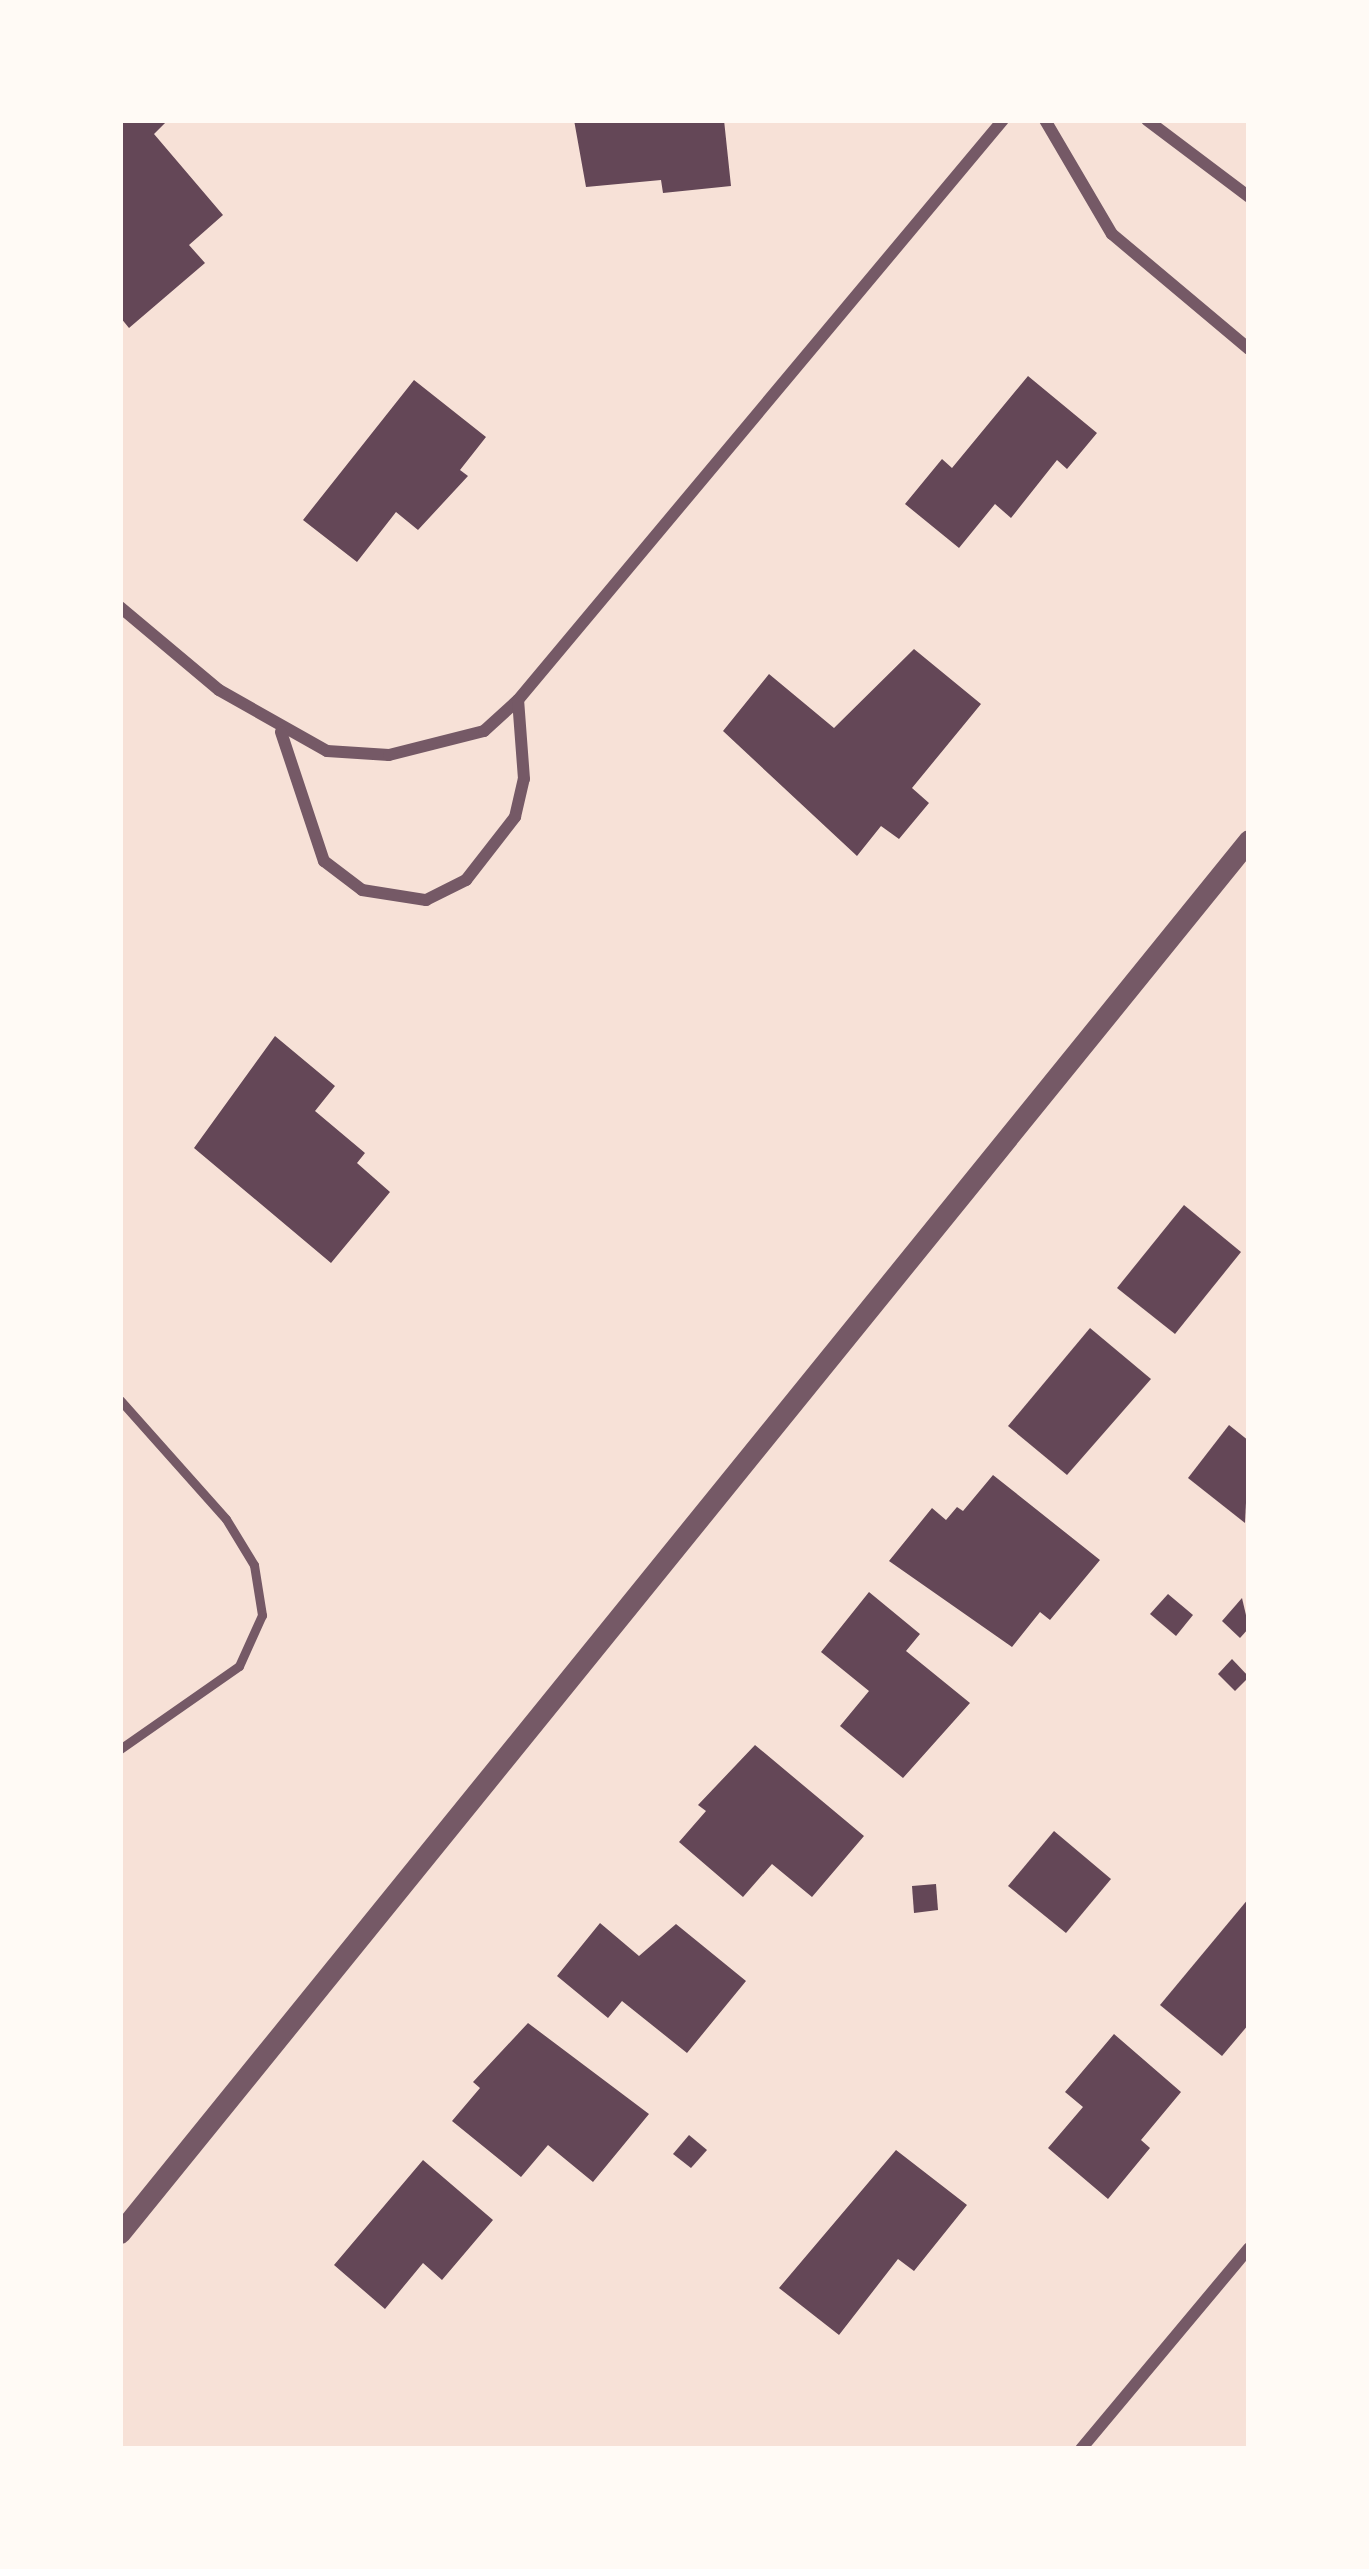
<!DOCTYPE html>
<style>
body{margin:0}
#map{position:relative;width:1369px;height:2569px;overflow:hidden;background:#f7e1d7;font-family:Mulish,sans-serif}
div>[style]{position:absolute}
.building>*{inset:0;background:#644757}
.service>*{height:9px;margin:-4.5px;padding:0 4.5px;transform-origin:4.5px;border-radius:4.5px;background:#755966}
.minor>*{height:12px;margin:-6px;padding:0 6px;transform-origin:6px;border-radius:6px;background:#755966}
.tertiary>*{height:21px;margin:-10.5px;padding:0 10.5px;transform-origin:10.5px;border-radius:10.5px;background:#755966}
span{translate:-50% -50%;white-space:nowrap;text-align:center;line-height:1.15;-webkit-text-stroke:12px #fffaf5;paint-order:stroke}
.frame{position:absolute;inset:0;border:123px solid #fffaf5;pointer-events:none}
</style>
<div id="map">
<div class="building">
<i style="clip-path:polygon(120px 120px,168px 120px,154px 134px,223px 215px,189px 245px,205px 263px,129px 328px,120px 317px)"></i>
<i style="clip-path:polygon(574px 120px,724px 120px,731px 186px,663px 193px,661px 180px,586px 187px)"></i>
<i style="clip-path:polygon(1028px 376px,1097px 433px,1067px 469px,1057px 460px,1011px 518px,995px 504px,959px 548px,905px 504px,942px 459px,952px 468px)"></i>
<i style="clip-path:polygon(414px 380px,486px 437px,460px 470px,468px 476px,418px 530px,396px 512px,357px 562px,303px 520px)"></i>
<i style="clip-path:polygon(914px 649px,981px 704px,912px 788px,929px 803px,899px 839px,881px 826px,857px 856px,723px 731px,769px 674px,834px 728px)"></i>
<i style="clip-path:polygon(275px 1036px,335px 1086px,315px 1111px,365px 1153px,357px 1163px,390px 1192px,331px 1263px,194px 1148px)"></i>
<i style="clip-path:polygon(1184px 1205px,1241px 1252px,1175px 1334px,1117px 1288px)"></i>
<i style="clip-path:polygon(1090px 1328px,1151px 1379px,1067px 1475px,1008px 1426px)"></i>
<i style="clip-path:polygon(1229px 1425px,1249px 1441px,1245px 1523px,1188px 1478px)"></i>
<i style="clip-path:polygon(993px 1475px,1100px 1560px,1050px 1620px,1040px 1612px,1012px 1647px,889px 1561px,932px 1508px,946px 1520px,957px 1507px,963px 1511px)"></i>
<i style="clip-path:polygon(869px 1592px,920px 1634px,906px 1651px,970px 1703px,903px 1778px,840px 1726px,869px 1691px,821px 1652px)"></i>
<i style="clip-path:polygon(1168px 1594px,1193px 1615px,1176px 1636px,1150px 1614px)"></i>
<i style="clip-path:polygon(1242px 1598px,1249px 1628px,1240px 1638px,1222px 1621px)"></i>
<i style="clip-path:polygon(1232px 1659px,1249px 1677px,1235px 1691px,1218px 1674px)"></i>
<i style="clip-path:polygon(755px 1745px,864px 1836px,812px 1897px,772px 1864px,743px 1897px,679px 1842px,706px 1811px,698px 1805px)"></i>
<i style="clip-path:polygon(1054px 1831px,1111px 1879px,1066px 1933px,1008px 1886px)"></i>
<i style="clip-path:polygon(936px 1884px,938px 1910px,914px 1913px,912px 1886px)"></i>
<i style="clip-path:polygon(1249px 1898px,1249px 2024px,1222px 2056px,1160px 2005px)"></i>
<i style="clip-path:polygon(600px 1923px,639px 1956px,676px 1924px,746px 1981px,687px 2053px,622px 2001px,608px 2018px,557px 1976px)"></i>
<i style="clip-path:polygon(528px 2023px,649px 2114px,593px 2182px,548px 2145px,521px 2177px,452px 2121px,480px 2088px,473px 2082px)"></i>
<i style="clip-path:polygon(1114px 2034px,1181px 2092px,1141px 2140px,1150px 2148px,1108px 2199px,1048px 2148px,1083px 2107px,1065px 2092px)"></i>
<i style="clip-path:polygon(689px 2135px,707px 2150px,691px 2168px,673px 2154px)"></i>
<i style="clip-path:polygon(896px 2150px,967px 2205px,914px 2271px,898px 2259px,839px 2335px,779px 2288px)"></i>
<i style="clip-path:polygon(423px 2160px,493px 2220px,442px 2280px,423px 2263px,385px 2309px,334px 2265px)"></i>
</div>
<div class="service">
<i style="left:120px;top:1400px;width:159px;rotate:48.3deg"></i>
<i style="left:226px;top:1519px;width:54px;rotate:58.7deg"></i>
<i style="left:254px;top:1565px;width:51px;rotate:80.9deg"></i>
<i style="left:262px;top:1615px;width:56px;rotate:114.3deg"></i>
<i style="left:239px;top:1666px;width:145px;rotate:145.1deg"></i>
</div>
<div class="minor">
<i style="left:1045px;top:120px;width:132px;rotate:59.6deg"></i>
<i style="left:1112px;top:234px;width:179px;rotate:40deg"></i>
<i style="left:1147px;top:120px;width:128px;rotate:37deg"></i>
<i style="left:120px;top:607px;width:129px;rotate:40deg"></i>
<i style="left:219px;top:690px;width:124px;rotate:29.5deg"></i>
<i style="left:327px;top:751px;width:62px;rotate:3.7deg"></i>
<i style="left:389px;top:755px;width:98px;rotate:-14.2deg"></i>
<i style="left:484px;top:731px;width:46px;rotate:-42.4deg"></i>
<i style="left:518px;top:700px;width:756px;rotate:-50.1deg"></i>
<i style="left:281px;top:732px;width:136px;rotate:71.6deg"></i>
<i style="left:324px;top:861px;width:48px;rotate:37.3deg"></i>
<i style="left:362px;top:890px;width:65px;rotate:8.9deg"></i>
<i style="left:426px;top:900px;width:45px;rotate:-26.6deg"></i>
<i style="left:466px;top:880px;width:80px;rotate:-52.1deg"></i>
<i style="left:515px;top:817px;width:39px;rotate:-77deg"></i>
<i style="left:524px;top:779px;width:79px;rotate:-94.3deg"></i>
<i style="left:1081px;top:2449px;width:262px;rotate:-50.1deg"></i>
</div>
<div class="tertiary">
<i style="left:120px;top:2233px;width:1793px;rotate:-50.98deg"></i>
</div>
<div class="frame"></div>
</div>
